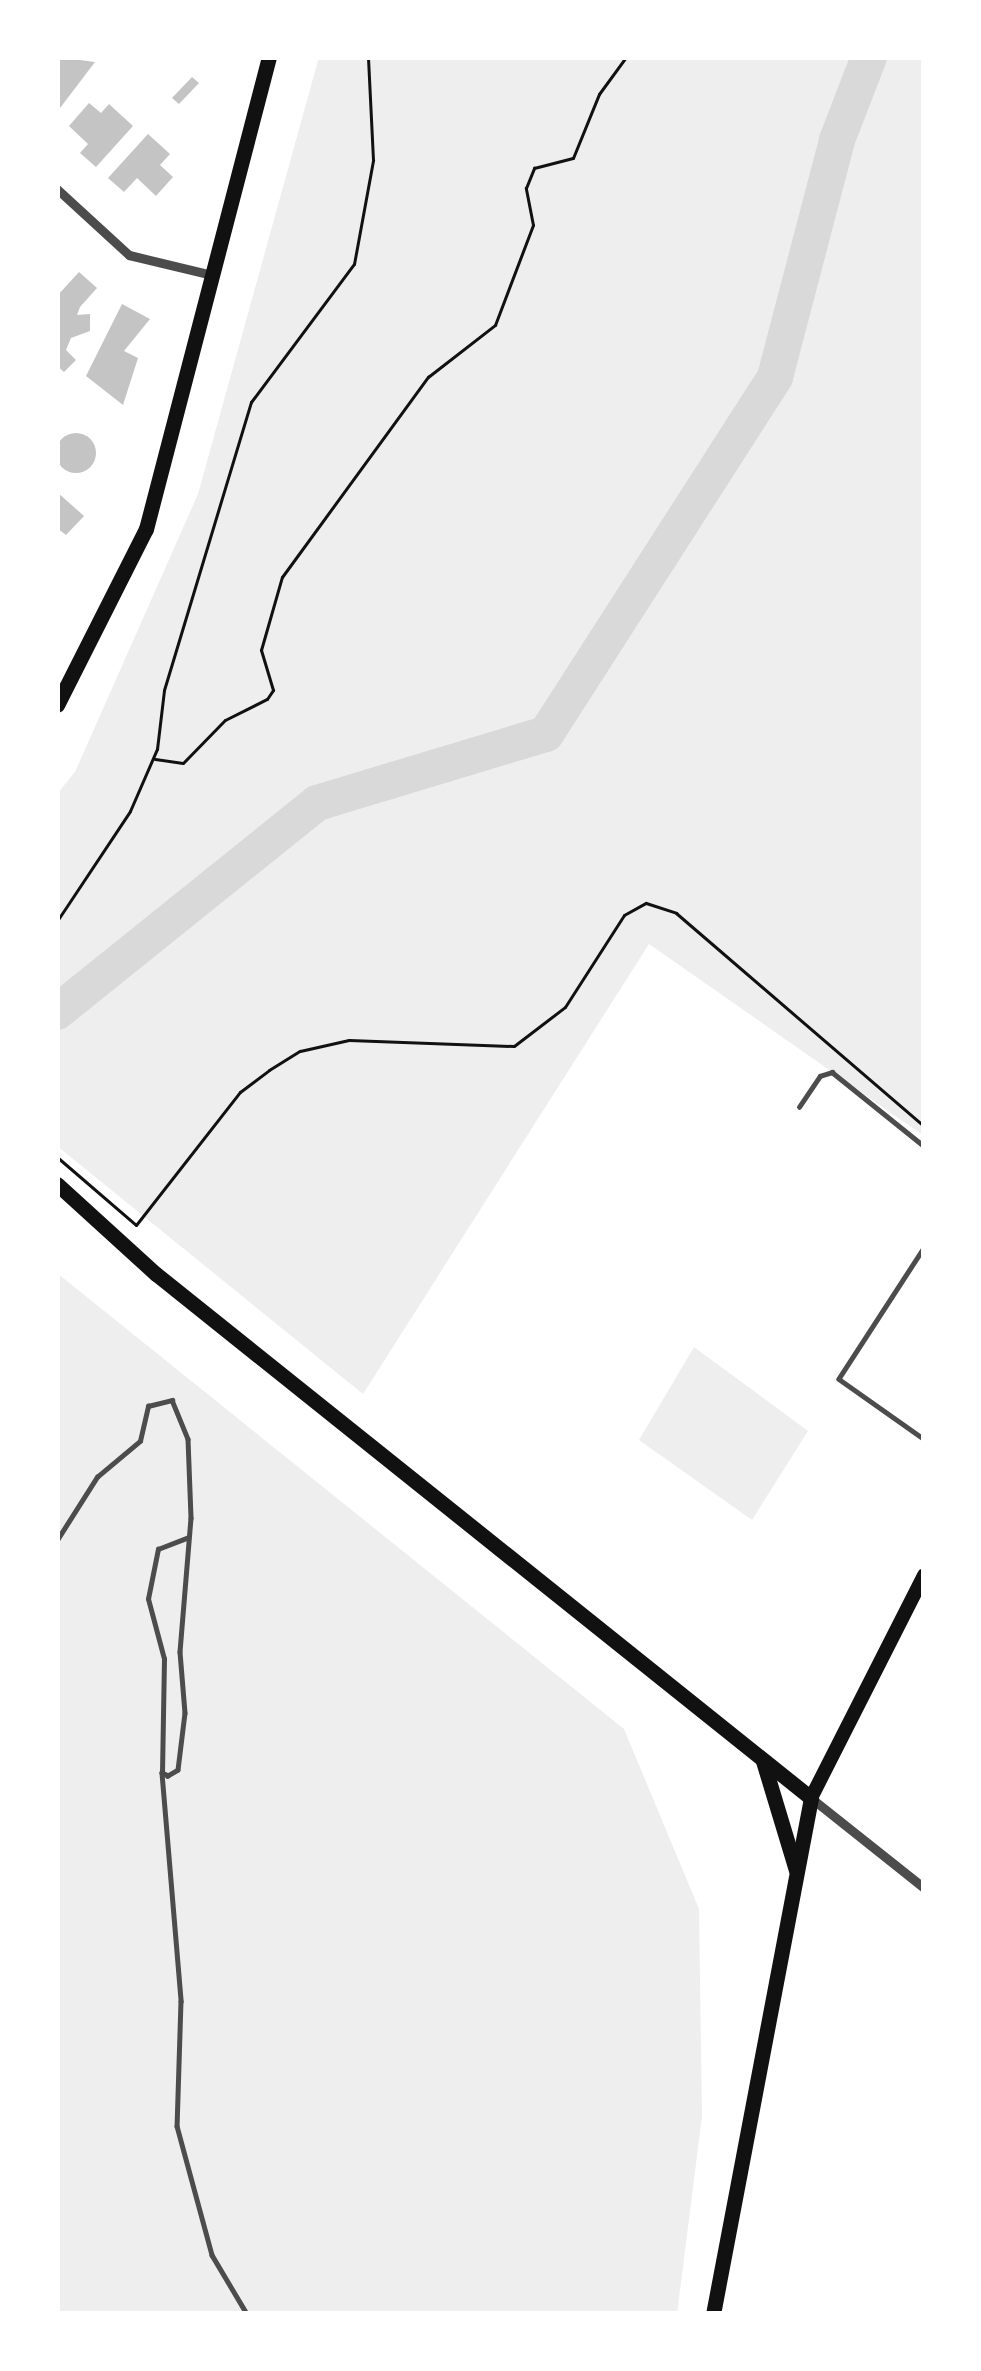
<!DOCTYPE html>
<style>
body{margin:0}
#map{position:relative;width:981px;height:2371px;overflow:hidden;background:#fff;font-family:"Space Grotesk",sans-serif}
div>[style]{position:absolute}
.green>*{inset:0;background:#eee}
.river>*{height:36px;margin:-18px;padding:0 18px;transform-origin:18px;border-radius:18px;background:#d9d9d9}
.building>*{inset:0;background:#c4c4c4}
.round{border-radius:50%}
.path>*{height:3px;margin:-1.5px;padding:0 1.5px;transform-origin:1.5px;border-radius:1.5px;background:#111}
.service>*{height:4.5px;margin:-2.25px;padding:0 2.25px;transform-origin:2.25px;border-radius:2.25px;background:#4c4c4c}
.minor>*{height:9px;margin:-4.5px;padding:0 4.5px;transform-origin:4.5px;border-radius:4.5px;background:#4c4c4c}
.secondary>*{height:14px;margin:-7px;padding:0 7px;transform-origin:7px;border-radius:7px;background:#111}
.primary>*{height:15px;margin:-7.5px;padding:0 7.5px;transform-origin:7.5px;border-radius:7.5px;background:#111}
span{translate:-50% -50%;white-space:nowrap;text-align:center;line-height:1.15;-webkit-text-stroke:10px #fff;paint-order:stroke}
.frame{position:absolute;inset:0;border:60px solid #fff;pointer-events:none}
</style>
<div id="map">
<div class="green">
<i style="clip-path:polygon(319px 57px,924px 57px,924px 1136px,649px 944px,363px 1394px,57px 1146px,57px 794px,75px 772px,198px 494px)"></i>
<i style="clip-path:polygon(57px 1273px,624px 1729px,699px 1909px,702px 2116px,677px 2314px,57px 2314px)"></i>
<i style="clip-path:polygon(694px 1347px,808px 1431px,752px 1520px,639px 1440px)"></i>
</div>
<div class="river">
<i style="left:57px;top:1012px;width:334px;rotate:-38.8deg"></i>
<i style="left:317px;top:803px;width:239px;rotate:-16.8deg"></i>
<i style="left:546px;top:734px;width:424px;rotate:-57.3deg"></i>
<i style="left:775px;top:377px;width:245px;rotate:-75.3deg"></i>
<i style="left:837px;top:140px;width:89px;rotate:-68.9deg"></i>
</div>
<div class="building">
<i style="clip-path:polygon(57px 57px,95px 62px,57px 112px)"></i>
<i style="clip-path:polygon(192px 77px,199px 83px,179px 104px,172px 98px)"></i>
<i style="clip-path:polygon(89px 103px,101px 113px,109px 104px,133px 126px,96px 167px,80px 153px,88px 144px,69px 126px)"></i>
<i style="clip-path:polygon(148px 134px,170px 154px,160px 165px,173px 177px,156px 196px,137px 178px,124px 192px,108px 178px)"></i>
<i style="clip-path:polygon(79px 272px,97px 288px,80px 307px,77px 315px,90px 314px,90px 331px,71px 338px,66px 350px,76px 360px,64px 372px,57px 366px,57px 296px)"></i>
<i style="clip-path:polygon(122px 304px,150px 319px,124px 351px,138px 358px,123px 405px,86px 376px)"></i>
<i class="round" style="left:56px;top:433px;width:40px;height:40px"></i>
<i style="clip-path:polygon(57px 492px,84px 516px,66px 535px,57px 528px)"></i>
</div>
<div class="path">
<i style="left:155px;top:759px;width:28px;rotate:8deg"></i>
<i style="left:183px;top:763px;width:60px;rotate:-45.7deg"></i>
<i style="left:225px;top:720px;width:47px;rotate:-26.6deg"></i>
<i style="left:267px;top:699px;width:11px;rotate:-56deg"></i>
<i style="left:273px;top:690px;width:42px;rotate:-106.7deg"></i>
<i style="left:261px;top:650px;width:76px;rotate:-74deg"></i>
<i style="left:282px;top:577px;width:248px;rotate:-53.9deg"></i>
<i style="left:428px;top:377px;width:85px;rotate:-37.8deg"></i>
<i style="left:495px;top:325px;width:107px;rotate:-69.2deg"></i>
<i style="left:533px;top:225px;width:38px;rotate:-101deg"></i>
<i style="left:526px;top:188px;width:22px;rotate:-68deg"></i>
<i style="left:534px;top:168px;width:40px;rotate:-14.4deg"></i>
<i style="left:573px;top:158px;width:69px;rotate:-67.9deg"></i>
<i style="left:599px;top:94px;width:46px;rotate:-53.9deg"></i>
<i style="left:57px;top:921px;width:132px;rotate:-56.4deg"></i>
<i style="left:130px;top:811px;width:68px;rotate:-66.5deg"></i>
<i style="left:157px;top:749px;width:59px;rotate:-83.2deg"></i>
<i style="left:164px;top:690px;width:301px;rotate:-73.2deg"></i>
<i style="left:251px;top:402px;width:172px;rotate:-53.3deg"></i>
<i style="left:354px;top:264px;width:106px;rotate:-79.6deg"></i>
<i style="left:373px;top:160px;width:103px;rotate:-92.8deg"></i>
<i style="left:57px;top:1157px;width:104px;rotate:40.7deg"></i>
<i style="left:136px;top:1225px;width:169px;rotate:-52deg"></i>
<i style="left:240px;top:1092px;width:36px;rotate:-37deg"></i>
<i style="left:269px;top:1070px;width:36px;rotate:-32deg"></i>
<i style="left:300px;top:1051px;width:50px;rotate:-12.7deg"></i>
<i style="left:349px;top:1040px;width:165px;rotate:2.1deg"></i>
<i style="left:514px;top:1046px;width:64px;rotate:-37.4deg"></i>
<i style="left:565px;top:1007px;width:109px;rotate:-57.3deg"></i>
<i style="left:624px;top:915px;width:25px;rotate:-29deg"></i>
<i style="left:646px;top:903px;width:32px;rotate:18deg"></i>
<i style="left:676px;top:913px;width:327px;rotate:40.7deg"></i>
</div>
<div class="service">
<i style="left:799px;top:1107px;width:37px;rotate:-56deg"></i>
<i style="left:820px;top:1076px;width:13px;rotate:-18deg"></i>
<i style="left:832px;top:1072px;width:118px;rotate:38.8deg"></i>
<i style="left:924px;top:1248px;width:156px;rotate:123deg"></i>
<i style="left:839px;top:1379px;width:104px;rotate:35.2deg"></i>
<i style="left:57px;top:1540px;width:75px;rotate:-57.6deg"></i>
<i style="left:97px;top:1477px;width:56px;rotate:-39.9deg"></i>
<i style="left:140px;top:1441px;width:36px;rotate:-77deg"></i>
<i style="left:148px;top:1406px;width:25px;rotate:-14deg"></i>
<i style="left:172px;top:1400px;width:42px;rotate:67.7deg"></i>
<i style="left:188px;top:1439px;width:79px;rotate:87.8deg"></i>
<i style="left:191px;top:1518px;width:134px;rotate:94.7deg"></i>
<i style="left:180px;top:1652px;width:61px;rotate:85.3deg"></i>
<i style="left:185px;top:1713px;width:57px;rotate:97deg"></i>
<i style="left:178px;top:1770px;width:12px;rotate:149deg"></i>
<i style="left:168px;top:1776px;width:7px;rotate:-153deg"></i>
<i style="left:162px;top:1773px;width:114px;rotate:-89deg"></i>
<i style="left:164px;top:1659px;width:62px;rotate:-104.9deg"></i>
<i style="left:148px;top:1599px;width:51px;rotate:-78.7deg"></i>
<i style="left:158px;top:1549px;width:31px;rotate:-21deg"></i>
<i style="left:162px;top:1773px;width:229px;rotate:85.2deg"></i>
<i style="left:181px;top:2001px;width:125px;rotate:91.8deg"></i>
<i style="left:177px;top:2126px;width:134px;rotate:74.8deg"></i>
<i style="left:212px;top:2255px;width:69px;rotate:59.3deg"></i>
</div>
<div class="minor">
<i style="left:57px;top:189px;width:98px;rotate:42.5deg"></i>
<i style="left:129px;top:255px;width:85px;rotate:13.5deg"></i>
<i style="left:811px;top:1798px;width:144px;rotate:38.5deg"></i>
</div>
<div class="secondary">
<i style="left:811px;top:1798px;width:250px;rotate:-63.1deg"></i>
</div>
<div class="primary">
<i style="left:57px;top:705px;width:197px;rotate:-63.2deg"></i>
<i style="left:146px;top:529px;width:488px;rotate:-75.4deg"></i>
<i style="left:57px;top:1184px;width:134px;rotate:42.3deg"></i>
<i style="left:156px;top:1274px;width:839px;rotate:38.66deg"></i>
<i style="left:811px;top:1798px;width:525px;rotate:100.75deg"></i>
<i style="left:763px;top:1761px;width:114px;rotate:73.2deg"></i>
</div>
<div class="frame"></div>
</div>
